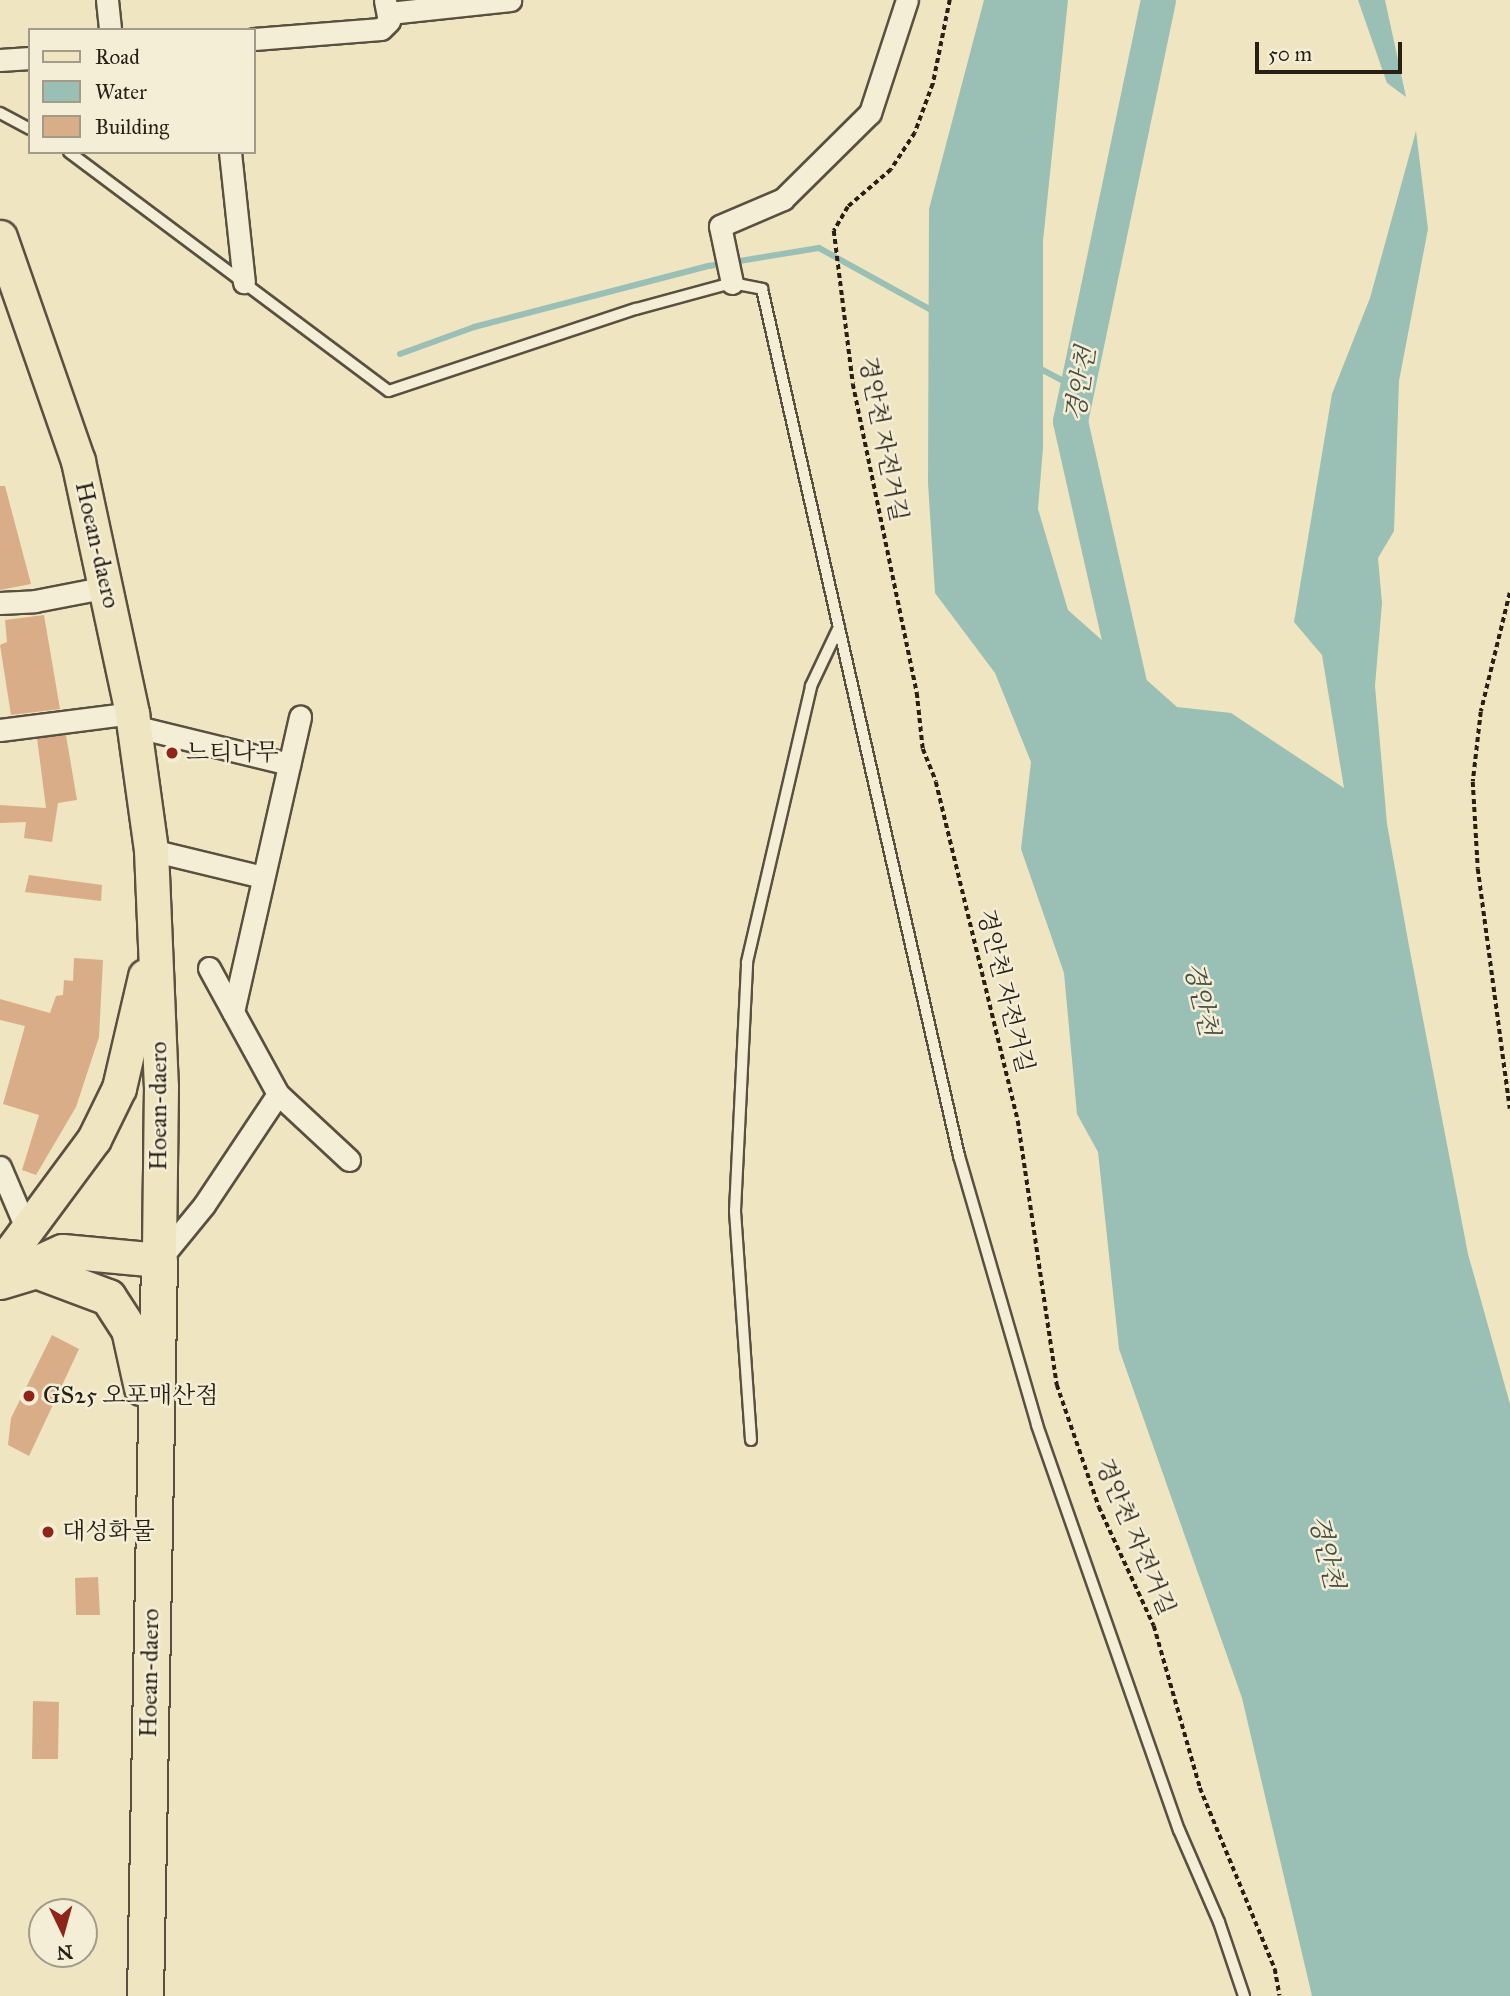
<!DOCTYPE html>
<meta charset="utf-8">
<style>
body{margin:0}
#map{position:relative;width:1510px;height:1996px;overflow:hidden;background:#efe5c1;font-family:"IM FELL Great Primer","Noto Serif KR",serif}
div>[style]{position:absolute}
.water>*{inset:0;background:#9abfb5}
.stream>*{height:6px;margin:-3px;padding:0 3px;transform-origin:3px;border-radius:3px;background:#9abfb5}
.river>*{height:35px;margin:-17.5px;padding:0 17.5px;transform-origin:17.5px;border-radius:17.5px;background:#9abfb5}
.building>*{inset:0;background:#daad89}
.path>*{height:3.5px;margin-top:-1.75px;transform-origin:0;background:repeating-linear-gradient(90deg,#281f15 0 5px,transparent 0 8.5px)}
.roads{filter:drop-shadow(2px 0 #5a5040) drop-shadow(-2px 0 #5a5040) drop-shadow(0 2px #5a5040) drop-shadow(0 -2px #5a5040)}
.service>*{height:10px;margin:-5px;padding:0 5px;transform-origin:5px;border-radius:5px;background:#f5eed7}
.minor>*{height:21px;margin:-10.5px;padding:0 10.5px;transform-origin:10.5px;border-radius:10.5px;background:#f5eed7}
.primary>*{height:33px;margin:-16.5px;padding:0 16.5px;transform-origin:16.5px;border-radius:16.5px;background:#efe5c1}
.trunk>*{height:35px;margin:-17.5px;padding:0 17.5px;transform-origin:17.5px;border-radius:17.5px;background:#efe5c1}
.dots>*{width:19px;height:19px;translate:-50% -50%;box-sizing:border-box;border:4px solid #f5eed7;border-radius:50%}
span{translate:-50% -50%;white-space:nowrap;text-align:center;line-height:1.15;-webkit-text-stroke:5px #f5eed7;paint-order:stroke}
.street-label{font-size:24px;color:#281f15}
.poi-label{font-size:24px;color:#281f15}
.left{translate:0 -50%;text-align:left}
.water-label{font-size:26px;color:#4a4f45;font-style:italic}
.legend{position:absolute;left:28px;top:28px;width:228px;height:126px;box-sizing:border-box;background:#f5eed7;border:2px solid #a39b89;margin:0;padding:9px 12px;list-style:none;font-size:21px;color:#281f15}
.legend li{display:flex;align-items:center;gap:14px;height:35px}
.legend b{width:35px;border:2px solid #a39b89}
.north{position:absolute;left:28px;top:1898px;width:70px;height:70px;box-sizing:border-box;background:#f5eed7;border:2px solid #a39b89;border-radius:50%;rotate:175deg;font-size:19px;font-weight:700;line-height:28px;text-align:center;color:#281f15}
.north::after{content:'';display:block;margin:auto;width:24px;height:32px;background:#8f2418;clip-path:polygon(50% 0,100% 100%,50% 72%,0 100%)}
.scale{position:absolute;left:1255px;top:42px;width:147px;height:32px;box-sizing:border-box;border:4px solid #281f15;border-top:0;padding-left:9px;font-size:21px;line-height:24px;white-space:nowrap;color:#281f15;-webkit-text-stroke:5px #f5eed7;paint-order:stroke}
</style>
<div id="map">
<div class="water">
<i style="clip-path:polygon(984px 0,1068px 0,1043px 241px,1043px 448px,1038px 509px,1068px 610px,1177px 707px,1231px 713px,1344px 788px,1322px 655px,1294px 622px,1332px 394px,1370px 298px,1416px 131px,1428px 229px,1399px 381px,1394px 531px,1378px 558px,1382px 603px,1375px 686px,1387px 824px,1409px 946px,1468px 1254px,1510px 1404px,1510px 1996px,1312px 1996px,1242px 1698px,1119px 1349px,1098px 1152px,1077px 1114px,1064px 973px,1021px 849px,1031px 762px,995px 673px,935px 593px,928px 483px,929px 209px)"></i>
<i style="clip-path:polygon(1358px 0,1385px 0,1406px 97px,1387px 83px)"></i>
</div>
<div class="stream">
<i style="left:400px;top:354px;width:79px;rotate:-20deg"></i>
<i style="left:474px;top:327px;width:243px;rotate:-14.6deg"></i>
<i style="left:709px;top:266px;width:111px;rotate:-9.3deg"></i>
<i style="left:819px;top:248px;width:132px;rotate:28.9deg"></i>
<i style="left:1037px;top:367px;width:43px;rotate:27.8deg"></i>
</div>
<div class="river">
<i style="left:1134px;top:705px;width:291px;rotate:-102.7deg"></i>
<i style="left:1070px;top:421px;width:430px;rotate:-78.2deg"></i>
</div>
<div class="building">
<i style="clip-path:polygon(0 486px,5px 486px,31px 584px,0 590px)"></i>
<i style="clip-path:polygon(44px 615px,60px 709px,11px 715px,0 645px,7px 642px,5px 620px)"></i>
<i style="clip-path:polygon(66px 735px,77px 800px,58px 803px,52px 842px,24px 838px,26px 822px,0 823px,0 805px,46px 808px,37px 738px)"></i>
<i style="clip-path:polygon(29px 875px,102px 885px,101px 901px,25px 892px)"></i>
<i style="clip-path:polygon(74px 958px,103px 960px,99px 1037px,76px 1107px,36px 1175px,22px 1170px,39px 1115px,3px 1104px,25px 1026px,0 1020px,0 999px,50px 1013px,56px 996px,63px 995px,64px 980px,73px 981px)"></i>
<i style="clip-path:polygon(52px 1335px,79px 1349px,29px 1456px,8px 1445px,11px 1418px)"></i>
<i style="clip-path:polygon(98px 1577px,100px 1615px,76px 1615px,75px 1578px)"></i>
<i style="clip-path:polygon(33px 1701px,59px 1702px,58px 1759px,32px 1759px)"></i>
</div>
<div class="path">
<i style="left:950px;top:0;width:86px;rotate:101.4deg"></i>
<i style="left:933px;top:84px;width:52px;rotate:110.2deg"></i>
<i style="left:915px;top:133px;width:44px;rotate:123deg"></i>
<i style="left:891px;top:170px;width:57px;rotate:139.3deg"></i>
<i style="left:848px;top:207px;width:28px;rotate:120deg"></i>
<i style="left:834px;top:231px;width:154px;rotate:82.9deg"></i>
<i style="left:853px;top:384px;width:316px;rotate:78.3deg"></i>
<i style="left:917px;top:693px;width:56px;rotate:83.9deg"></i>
<i style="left:923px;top:749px;width:35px;rotate:68deg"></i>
<i style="left:936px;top:782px;width:349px;rotate:76.4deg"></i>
<i style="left:1018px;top:1121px;width:267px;rotate:81.6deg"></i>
<i style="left:1057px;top:1385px;width:129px;rotate:71deg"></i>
<i style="left:1099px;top:1507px;width:131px;rotate:65.2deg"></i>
<i style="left:1154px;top:1626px;width:168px;rotate:74.1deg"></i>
<i style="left:1200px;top:1788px;width:196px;rotate:67.5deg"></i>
<i style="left:1275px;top:1969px;width:27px;rotate:80deg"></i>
<i style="left:1510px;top:593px;width:122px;rotate:103.7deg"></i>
<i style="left:1481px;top:712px;width:70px;rotate:96.5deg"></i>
<i style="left:1473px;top:782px;width:87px;rotate:86.7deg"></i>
<i style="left:1478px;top:869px;width:242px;rotate:82.4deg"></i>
</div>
<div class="roads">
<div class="service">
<i style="left:0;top:113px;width:34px;rotate:28deg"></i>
<i style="left:69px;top:152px;width:399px;rotate:36.8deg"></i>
<i style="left:389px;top:391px;width:260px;rotate:-18.4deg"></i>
<i style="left:636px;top:309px;width:99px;rotate:-15.2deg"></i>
<i style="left:732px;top:283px;width:31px;rotate:11deg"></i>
<i style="left:762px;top:289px;width:889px;rotate:77.2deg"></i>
<i style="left:959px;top:1156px;width:280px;rotate:73.8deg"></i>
<i style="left:1037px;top:1425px;width:429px;rotate:70.7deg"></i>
<i style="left:1179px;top:1830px;width:100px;rotate:66.5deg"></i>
<i style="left:1219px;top:1922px;width:78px;rotate:71.3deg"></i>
<i style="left:751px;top:1440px;width:230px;rotate:-94deg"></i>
<i style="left:735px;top:1211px;width:249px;rotate:-87.2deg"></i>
<i style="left:747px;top:962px;width:283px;rotate:-76.9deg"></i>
<i style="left:811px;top:686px;width:65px;rotate:-64.6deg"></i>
</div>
<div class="minor">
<i style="left:107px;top:0;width:30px;rotate:84deg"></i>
<i style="left:389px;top:13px;width:122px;rotate:-6.1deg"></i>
<i style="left:254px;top:39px;width:127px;rotate:-4.5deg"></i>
<i style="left:381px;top:29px;width:11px;rotate:-45deg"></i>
<i style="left:389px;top:21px;width:21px;rotate:-101deg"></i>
<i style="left:0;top:60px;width:30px;rotate:-4deg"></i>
<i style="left:230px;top:152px;width:131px;rotate:83.9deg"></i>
<i style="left:732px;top:283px;width:58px;rotate:-101.9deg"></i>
<i style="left:720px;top:226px;width:69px;rotate:-23.2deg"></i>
<i style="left:783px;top:199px;width:122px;rotate:-44.7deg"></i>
<i style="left:870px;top:113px;width:119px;rotate:-71.9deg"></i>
<i style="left:0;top:603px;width:35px;rotate:-3deg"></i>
<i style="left:35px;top:601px;width:73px;rotate:-11deg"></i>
<i style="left:133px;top:726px;width:161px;rotate:13.7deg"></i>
<i style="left:0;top:730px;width:133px;rotate:-7.3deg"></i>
<i style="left:151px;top:850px;width:115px;rotate:13.6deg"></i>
<i style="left:209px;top:968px;width:144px;rotate:61.3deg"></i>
<i style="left:233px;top:1012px;width:303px;rotate:-77.2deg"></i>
<i style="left:0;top:1167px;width:69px;rotate:66.8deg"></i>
<i style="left:159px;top:1260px;width:71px;rotate:-50.7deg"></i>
<i style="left:204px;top:1205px;width:133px;rotate:-56.3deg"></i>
<i style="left:278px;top:1094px;width:97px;rotate:42.9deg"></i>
</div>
<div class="primary">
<i style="left:0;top:237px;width:237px;rotate:70.8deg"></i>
<i style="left:78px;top:461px;width:258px;rotate:77.9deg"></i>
<i style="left:132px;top:713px;width:138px;rotate:82.1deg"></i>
<i style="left:151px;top:850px;width:236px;rotate:87.6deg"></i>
<i style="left:161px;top:1086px;width:174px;rotate:90.7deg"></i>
<i style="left:159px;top:1260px;width:97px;rotate:-174.7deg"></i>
<i style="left:62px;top:1251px;width:58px;rotate:155.6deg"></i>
<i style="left:0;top:1266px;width:158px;rotate:-53.5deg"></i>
<i style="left:94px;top:1139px;width:57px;rotate:-63.9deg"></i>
<i style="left:119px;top:1088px;width:115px;rotate:-76.9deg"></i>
</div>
<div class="trunk">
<i style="left:0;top:1281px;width:38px;rotate:-17deg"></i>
<i style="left:36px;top:1270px;width:77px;rotate:20.6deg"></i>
<i style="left:108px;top:1297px;width:38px;rotate:57deg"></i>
<i style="left:129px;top:1329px;width:60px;rotate:77.6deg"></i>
<i style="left:145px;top:1996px;width:736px;rotate:-88.91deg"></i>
</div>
</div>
<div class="dots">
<i style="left:172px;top:753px;background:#8f2418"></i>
<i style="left:29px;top:1396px;background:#8f2418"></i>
<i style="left:48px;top:1532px;background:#8f2418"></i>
</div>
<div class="street-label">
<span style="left:883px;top:439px;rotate:79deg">경안천 자전거길</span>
<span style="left:97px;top:545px;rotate:77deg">Hoean-daero</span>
<span style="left:1005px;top:991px;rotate:76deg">경안천 자전거길</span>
<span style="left:159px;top:1106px;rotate:-90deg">Hoean-daero</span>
<span style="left:1135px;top:1537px;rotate:67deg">경안천 자전거길</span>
<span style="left:150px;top:1673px;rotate:-89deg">Hoean-daero</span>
</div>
<div class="poi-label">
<span class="left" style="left:186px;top:753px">느티나무</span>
<span class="left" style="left:43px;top:1396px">GS25 오포매산점</span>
<span class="left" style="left:62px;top:1532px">대성화물</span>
</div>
<div class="water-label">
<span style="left:1081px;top:384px;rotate:-81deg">경안천</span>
<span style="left:1201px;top:999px;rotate:77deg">경안천</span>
<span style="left:1326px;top:1552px;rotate:77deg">경안천</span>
</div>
<ul class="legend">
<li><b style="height:9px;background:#efe5c1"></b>Road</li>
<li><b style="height:19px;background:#9abfb5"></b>Water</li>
<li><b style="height:19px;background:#daad89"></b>Building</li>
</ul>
<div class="north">N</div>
<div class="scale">50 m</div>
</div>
